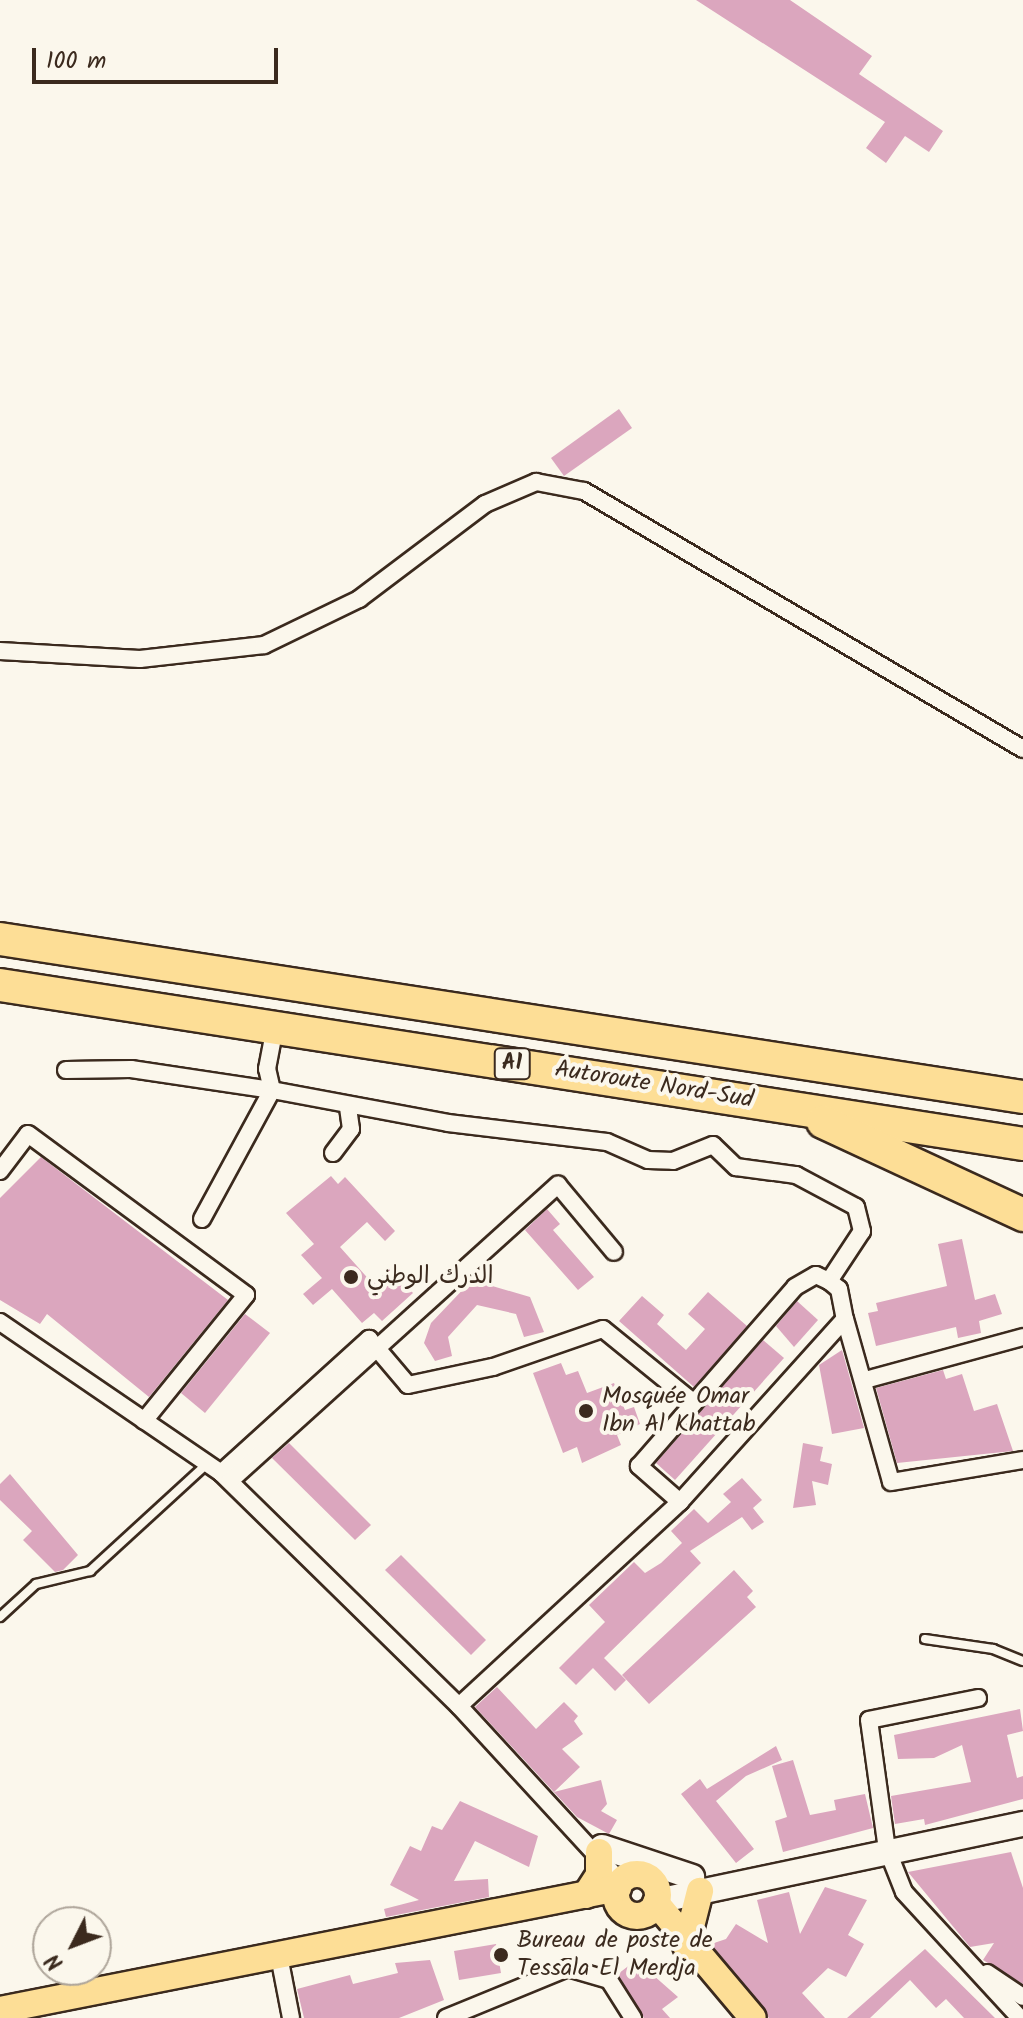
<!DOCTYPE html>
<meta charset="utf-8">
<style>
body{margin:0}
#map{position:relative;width:1023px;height:2018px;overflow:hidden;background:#fbf7ec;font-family:Kalam,"Playpen Sans Arabic",sans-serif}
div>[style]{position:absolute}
.building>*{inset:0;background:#dba6be}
.roads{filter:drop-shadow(2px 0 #3b2a1e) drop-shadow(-2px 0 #3b2a1e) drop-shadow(0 2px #3b2a1e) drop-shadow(0 -2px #3b2a1e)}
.lane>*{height:8px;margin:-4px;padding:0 4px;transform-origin:4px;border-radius:4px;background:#fbf7ec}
.street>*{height:16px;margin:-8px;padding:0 8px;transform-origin:8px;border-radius:8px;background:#fbf7ec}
.secondary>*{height:24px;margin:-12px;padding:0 12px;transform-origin:12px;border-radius:12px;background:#fbf7ec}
.primary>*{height:26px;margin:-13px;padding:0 13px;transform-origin:13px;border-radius:13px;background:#fdde96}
.primary>.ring{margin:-13px;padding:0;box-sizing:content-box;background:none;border:26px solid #fdde96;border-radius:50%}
.highway>*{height:32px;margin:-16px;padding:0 16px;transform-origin:16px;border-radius:16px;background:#fdde96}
.dots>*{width:22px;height:22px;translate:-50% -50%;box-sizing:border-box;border:4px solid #fbf7ec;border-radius:50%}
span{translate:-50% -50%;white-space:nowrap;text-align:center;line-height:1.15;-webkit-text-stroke:8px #fbf7ec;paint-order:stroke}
.shield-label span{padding:2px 6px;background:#fbf7ec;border:2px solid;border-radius:6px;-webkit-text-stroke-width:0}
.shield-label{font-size:22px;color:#3b2a1e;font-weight:700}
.street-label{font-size:24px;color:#3b2a1e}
.poi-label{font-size:24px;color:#3b2a1e}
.left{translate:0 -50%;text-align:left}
.north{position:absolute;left:32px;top:1906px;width:80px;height:80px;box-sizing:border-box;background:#fbf7ec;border:2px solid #aea59a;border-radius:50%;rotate:228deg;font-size:22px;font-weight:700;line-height:32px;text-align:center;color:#3b2a1e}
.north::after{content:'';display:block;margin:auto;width:28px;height:36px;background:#3b2a1e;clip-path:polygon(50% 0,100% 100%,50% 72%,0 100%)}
.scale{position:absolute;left:32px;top:48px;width:246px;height:36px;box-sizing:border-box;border:4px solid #3b2a1e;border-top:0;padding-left:10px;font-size:24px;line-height:28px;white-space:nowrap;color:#3b2a1e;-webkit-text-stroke:6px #fbf7ec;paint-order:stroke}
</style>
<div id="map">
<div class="building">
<i style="clip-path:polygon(696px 0,790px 0,872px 56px,859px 74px,943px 131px,929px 152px,905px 136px,886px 163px,866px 148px,885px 122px)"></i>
<i style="clip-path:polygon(619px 409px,632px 428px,564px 476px,551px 458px)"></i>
<i style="clip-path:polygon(41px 1157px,228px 1300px,149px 1397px,47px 1314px,40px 1324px,0 1300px,0 1198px)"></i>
<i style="clip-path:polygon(331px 1176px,338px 1184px,345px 1177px,395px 1231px,385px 1241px,367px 1222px,340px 1247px,373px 1284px,391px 1268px,413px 1293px,382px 1321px,374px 1313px,362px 1323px,332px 1289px,313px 1305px,303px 1294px,322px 1278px,301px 1255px,314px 1244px,286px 1213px)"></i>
<i style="clip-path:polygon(547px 1209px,560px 1224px,553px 1230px,594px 1277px,578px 1290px,525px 1230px)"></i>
<i style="clip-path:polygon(962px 1239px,975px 1300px,995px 1294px,1002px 1314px,979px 1321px,981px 1333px,958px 1338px,956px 1327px,876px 1346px,868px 1313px,878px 1311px,876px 1303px,947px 1286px,938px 1244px)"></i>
<i style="clip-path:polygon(472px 1280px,530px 1297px,544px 1332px,524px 1337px,516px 1314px,477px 1305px,448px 1337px,452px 1356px,435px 1361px,424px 1343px,431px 1323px)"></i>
<i style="clip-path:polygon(708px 1292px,747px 1326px,694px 1387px,619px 1321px,642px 1296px,664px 1315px,657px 1324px,686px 1350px,705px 1329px,688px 1314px)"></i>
<i style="clip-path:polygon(797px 1301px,818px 1320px,794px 1347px,776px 1326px)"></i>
<i style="clip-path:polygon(245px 1314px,270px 1333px,205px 1413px,181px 1393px)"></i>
<i style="clip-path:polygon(763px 1340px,784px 1358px,675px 1480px,656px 1463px)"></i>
<i style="clip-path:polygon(842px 1350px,864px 1428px,832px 1434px,819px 1365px)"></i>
<i style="clip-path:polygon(561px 1363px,566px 1375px,578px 1371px,587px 1393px,614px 1383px,625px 1410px,634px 1407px,640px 1424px,617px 1435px,621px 1445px,582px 1463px,577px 1447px,563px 1453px,533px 1373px)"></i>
<i style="clip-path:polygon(943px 1370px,946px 1379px,962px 1374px,974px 1411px,997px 1404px,1013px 1451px,897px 1463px,876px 1388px)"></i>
<i style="clip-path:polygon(289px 1443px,371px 1525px,355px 1540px,272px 1458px)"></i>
<i style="clip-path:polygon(803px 1443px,823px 1447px,820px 1461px,832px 1464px,828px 1485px,812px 1481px,816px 1505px,793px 1508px)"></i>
<i style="clip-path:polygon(10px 1474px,78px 1555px,63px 1570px,55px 1572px,23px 1540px,32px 1531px,0 1500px,0 1484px)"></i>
<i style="clip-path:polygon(742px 1478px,762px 1500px,753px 1508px,764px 1522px,752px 1530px,742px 1517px,690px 1551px,701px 1563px,604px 1658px,626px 1680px,615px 1691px,593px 1668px,576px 1685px,559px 1668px,605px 1622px,589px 1605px,634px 1562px,645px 1573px,661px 1563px,682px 1543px,671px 1531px,694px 1509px,708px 1523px,731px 1502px,723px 1494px)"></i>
<i style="clip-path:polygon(401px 1555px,486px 1640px,471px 1655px,385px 1570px)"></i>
<i style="clip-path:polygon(734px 1570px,753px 1591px,747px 1597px,756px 1607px,649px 1704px,622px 1675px)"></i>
<i style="clip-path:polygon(497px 1687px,536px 1729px,564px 1702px,578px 1716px,574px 1721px,583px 1734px,562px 1749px,580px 1767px,554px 1792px,601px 1780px,607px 1804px,601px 1811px,617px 1820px,609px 1834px,577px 1817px,475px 1707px)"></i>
<i style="clip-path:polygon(1020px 1709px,1023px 1731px,1007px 1735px,1017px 1778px,1023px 1776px,1023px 1799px,925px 1825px,924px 1819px,895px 1824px,891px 1796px,971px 1782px,962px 1745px,934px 1758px,898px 1759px,894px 1735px)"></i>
<i style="clip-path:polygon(776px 1746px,782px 1760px,746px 1776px,716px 1801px,754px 1849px,736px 1863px,681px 1794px,700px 1779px,707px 1789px)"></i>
<i style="clip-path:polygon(793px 1760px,810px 1815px,836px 1810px,834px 1800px,865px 1794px,873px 1828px,783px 1852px,775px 1821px,787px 1817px,772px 1766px)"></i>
<i style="clip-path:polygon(460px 1801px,538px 1836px,529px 1867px,475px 1841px,454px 1881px,488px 1879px,489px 1897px,386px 1917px,384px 1909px,419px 1900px,390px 1885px,410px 1846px,421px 1851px,432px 1826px,442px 1830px)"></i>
<i style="clip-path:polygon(1011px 1852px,1023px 1888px,1023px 1984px,983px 1960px,994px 1943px,970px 1947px,908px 1872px)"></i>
<i style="clip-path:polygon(825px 1887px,867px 1900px,848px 1935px,864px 1944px,846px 1977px,828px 1968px,802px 1993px,825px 2018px,769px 2018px,711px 1944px,726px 1939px,736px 1924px,768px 1943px,757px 1900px,789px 1892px,800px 1934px)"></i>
<i style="clip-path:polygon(496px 1944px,501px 1973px,459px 1980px,454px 1951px)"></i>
<i style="clip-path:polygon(925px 1949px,995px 2018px,964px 2018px,946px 1999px,936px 2008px,910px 1980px,870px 2018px,847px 2018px)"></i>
<i style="clip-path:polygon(430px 1960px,444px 2000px,399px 2018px,304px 2018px,297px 1989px,350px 1975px,353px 1984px,398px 1973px,395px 1963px)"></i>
<i style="clip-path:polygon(636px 1960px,678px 1997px,662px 2009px,670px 2018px,644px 2018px,618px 1974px)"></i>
</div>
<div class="roads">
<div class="lane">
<i style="left:0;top:1617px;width:49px;rotate:-42.5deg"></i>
<i style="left:36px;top:1584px;width:56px;rotate:-13.5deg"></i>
<i style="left:90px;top:1571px;width:160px;rotate:-42.5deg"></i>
<i style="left:925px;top:1639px;width:69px;rotate:8.4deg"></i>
<i style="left:993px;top:1649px;width:32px;rotate:22deg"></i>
</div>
<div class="street">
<i style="left:0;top:651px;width:140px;rotate:3.3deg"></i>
<i style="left:140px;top:659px;width:125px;rotate:-6.4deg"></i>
<i style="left:264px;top:645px;width:106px;rotate:-25.8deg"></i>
<i style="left:359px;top:599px;width:158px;rotate:-37deg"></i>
<i style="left:485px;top:504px;width:56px;rotate:-23.3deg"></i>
<i style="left:536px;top:482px;width:49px;rotate:10.6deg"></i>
<i style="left:584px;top:491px;width:509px;rotate:30.44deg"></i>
<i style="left:66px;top:1070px;width:65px;rotate:-0.9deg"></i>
<i style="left:131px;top:1069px;width:143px;rotate:8.5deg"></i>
<i style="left:272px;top:1090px;width:179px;rotate:10.6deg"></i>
<i style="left:448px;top:1123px;width:160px;rotate:6.8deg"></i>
<i style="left:607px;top:1142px;width:45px;rotate:23.7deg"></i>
<i style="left:648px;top:1160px;width:25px;rotate:2deg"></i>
<i style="left:673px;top:1161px;width:43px;rotate:-21.8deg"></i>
<i style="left:713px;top:1145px;width:32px;rotate:44deg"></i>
<i style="left:736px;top:1167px;width:61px;rotate:7.6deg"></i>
<i style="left:796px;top:1175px;width:68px;rotate:28.1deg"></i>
<i style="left:856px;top:1207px;width:25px;rotate:76deg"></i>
<i style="left:862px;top:1231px;width:60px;rotate:123.4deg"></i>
<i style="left:333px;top:1153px;width:30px;rotate:-53deg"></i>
<i style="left:351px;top:1129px;width:22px;rotate:-98deg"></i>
<i style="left:0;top:1171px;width:46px;rotate:-52.9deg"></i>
<i style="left:28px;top:1134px;width:271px;rotate:36.4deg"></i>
<i style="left:246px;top:1295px;width:162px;rotate:129deg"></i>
<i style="left:202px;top:1219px;width:147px;rotate:-61.5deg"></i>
<i style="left:272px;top:1090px;width:22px;rotate:-103deg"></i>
<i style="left:267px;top:1069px;width:43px;rotate:-79.2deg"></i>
<i style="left:0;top:1322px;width:268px;rotate:34.3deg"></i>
<i style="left:221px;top:1473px;width:333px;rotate:44.4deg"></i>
<i style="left:459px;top:1706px;width:239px;rotate:47.4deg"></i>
<i style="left:865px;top:1380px;width:164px;rotate:-15.2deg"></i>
<i style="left:221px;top:1473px;width:200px;rotate:-42.2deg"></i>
<i style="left:369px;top:1339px;width:60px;rotate:49.7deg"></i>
<i style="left:408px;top:1385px;width:87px;rotate:-12deg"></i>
<i style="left:493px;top:1367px;width:116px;rotate:-19.1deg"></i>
<i style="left:603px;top:1329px;width:117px;rotate:39.1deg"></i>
<i style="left:230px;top:1481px;width:442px;rotate:-42.1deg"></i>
<i style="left:558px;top:1185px;width:87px;rotate:50.1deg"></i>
<i style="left:680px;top:1502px;width:55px;rotate:-138.7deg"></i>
<i style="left:639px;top:1466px;width:237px;rotate:-48.9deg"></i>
<i style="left:795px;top:1287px;width:24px;rotate:-30deg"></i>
<i style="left:816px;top:1275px;width:14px;rotate:25deg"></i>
<i style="left:829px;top:1281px;width:13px;rotate:39deg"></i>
<i style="left:839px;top:1289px;width:31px;rotate:79deg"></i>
<i style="left:978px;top:1698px;width:111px;rotate:168.6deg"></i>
<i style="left:869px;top:1720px;width:130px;rotate:82.1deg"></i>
<i style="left:887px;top:1849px;width:46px;rotate:68.4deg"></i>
<i style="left:904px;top:1892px;width:171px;rotate:47.4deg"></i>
<i style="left:459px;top:1706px;width:301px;rotate:-42.7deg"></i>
<i style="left:680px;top:1502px;width:246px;rotate:-48deg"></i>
<i style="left:845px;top:1319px;width:169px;rotate:74.2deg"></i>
<i style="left:891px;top:1482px;width:134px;rotate:-9.5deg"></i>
<i style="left:279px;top:1956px;width:63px;rotate:79deg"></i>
<i style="left:987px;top:1973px;width:43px;rotate:33.7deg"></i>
<i style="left:446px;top:2018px;width:132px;rotate:-22.3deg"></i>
<i style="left:568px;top:1968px;width:43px;rotate:16.3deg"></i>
<i style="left:609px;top:1980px;width:45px;rotate:57.7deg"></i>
</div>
<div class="secondary">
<i style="left:602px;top:1847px;width:95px;rotate:18.4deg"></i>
<i style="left:657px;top:1901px;width:374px;rotate:-11.9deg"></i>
</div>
<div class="primary">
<i class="ring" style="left:616px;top:1874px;width:16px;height:16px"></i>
<i style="left:586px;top:1895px;width:24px;rotate:-57deg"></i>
<i style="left:599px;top:1875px;width:23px;rotate:-90deg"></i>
<i style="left:656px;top:1903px;width:150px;rotate:49.9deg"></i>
<i style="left:686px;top:1946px;width:57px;rotate:-75.7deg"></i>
<i style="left:0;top:2010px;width:630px;rotate:-11.17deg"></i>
</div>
<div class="highway">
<i style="left:0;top:939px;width:1035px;rotate:8.78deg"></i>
<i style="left:0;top:985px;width:1035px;rotate:8.83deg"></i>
<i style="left:823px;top:1122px;width:221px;rotate:24.9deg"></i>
</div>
</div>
<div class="dots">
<i style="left:351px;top:1277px;background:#3b2a1e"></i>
<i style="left:586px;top:1411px;background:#3b2a1e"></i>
<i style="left:501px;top:1955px;background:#3b2a1e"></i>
</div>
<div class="shield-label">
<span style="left:512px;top:1064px">A1</span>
</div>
<div class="street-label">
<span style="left:654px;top:1085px;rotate:9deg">Autoroute Nord-Sud</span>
</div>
<div class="poi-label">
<span class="left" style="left:367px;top:1277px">الدرك الوطني</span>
<span class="left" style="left:602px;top:1411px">Mosquée Omar<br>Ibn Al Khattab</span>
<span class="left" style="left:517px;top:1955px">Bureau de poste de<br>Tessala El Merdja</span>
</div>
<div class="north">N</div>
<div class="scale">100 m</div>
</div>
